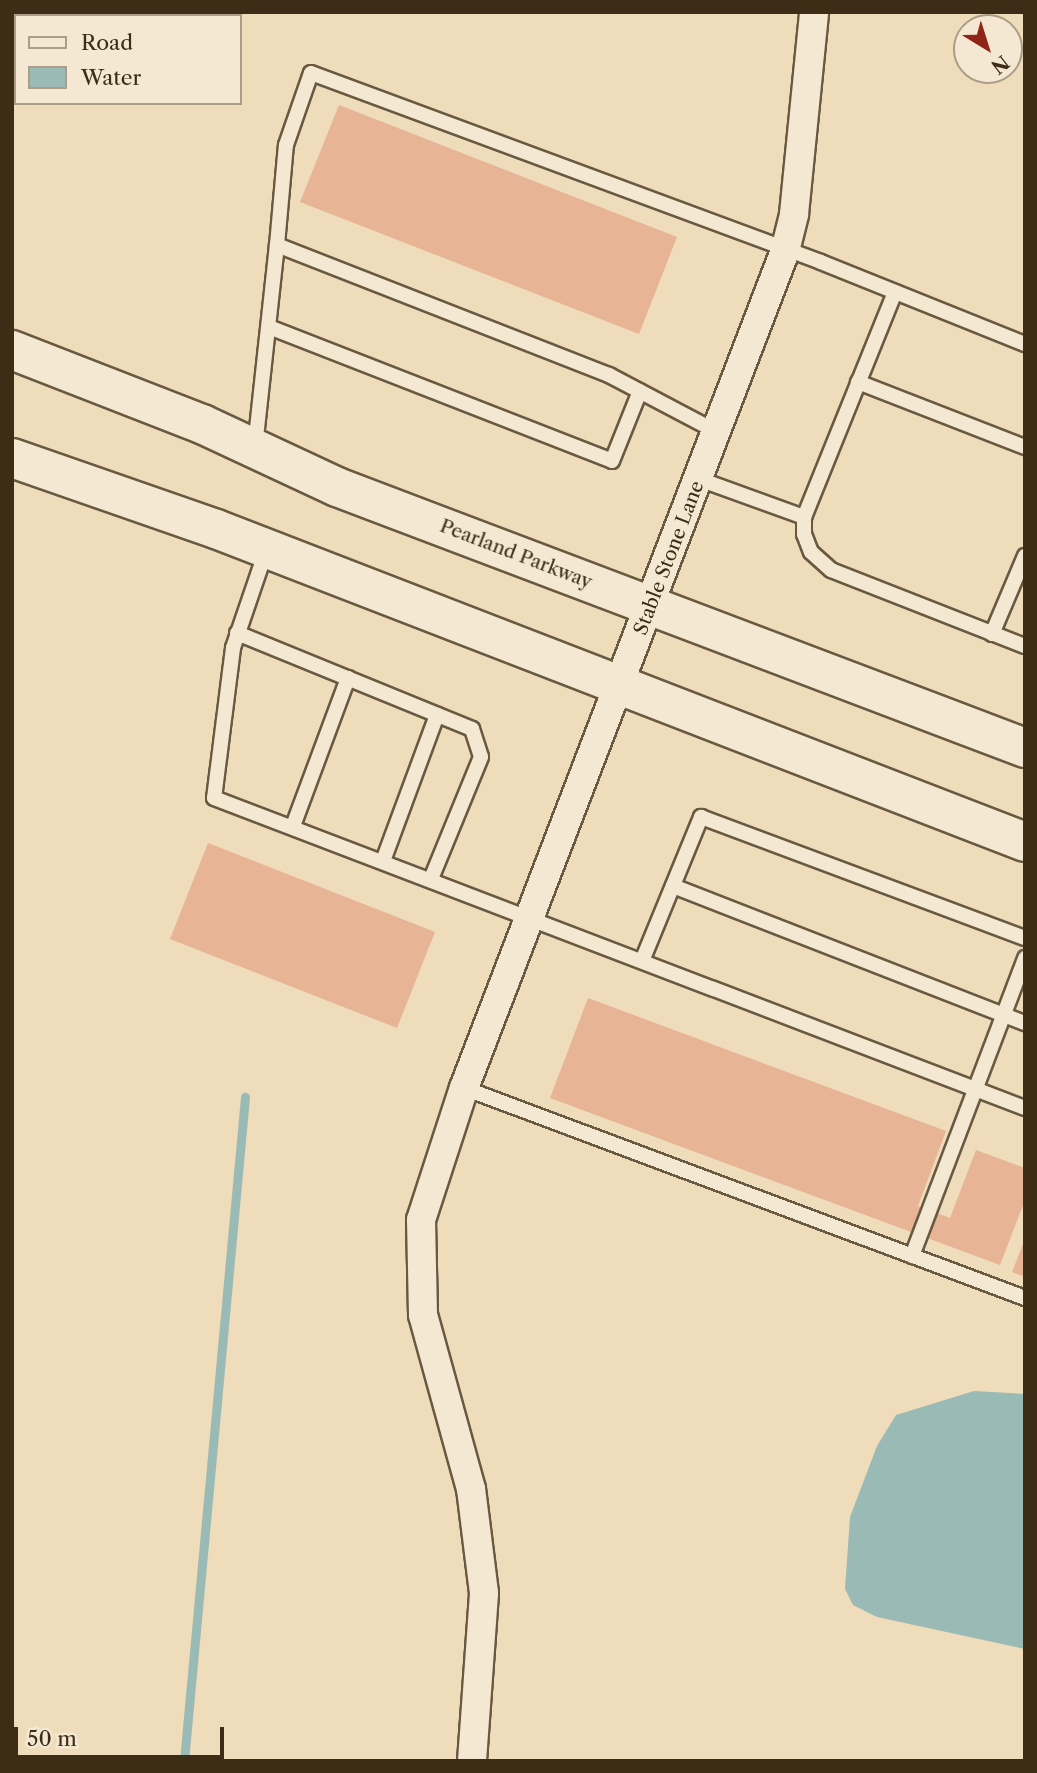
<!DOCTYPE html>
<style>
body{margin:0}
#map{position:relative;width:1037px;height:1773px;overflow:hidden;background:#eedcbb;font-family:"Libre Caslon Text",serif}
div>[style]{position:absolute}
.water>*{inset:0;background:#9abab6}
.stream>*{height:9px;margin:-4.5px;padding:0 4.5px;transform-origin:4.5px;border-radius:4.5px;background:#9abab6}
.building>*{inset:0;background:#e7b496}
.roads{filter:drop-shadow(2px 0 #695940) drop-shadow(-2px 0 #695940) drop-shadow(0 2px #695940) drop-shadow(0 -2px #695940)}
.service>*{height:14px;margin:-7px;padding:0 7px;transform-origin:7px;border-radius:7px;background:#f4e8d3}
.minor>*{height:28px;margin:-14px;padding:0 14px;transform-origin:14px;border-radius:14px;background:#f4e8d3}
.secondary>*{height:38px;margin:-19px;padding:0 19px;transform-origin:19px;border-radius:19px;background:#f4e8d3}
span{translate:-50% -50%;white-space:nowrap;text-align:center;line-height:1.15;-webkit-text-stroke:7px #f4e8d3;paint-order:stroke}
.street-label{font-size:19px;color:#3d2d17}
.frame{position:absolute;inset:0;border:14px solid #3d2d17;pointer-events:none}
.legend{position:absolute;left:14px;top:14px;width:228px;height:91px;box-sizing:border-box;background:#f4e8d3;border:2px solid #ab9d88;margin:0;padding:9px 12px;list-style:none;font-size:21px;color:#3d2d17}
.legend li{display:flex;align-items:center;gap:14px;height:35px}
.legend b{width:35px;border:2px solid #ab9d88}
.north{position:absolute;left:953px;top:14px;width:70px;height:70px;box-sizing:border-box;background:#f4e8d3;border:2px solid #ab9d88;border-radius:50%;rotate:142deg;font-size:19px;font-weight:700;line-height:28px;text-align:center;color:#3d2d17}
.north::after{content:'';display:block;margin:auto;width:24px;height:32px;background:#8f2418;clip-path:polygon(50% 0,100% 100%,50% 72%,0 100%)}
.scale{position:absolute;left:14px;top:1727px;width:210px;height:32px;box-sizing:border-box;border:4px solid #3d2d17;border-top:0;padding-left:9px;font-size:21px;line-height:24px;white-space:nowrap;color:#3d2d17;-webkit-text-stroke:5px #f4e8d3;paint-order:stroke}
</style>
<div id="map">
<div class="water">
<i style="clip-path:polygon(974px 1391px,1025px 1394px,1025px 1649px,877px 1617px,853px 1605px,845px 1589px,850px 1517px,877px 1446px,896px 1415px)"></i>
</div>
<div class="stream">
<i style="left:184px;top:1761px;width:667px;rotate:-84.75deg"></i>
</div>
<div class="building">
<i style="clip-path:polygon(339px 105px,677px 237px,639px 334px,300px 202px)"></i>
<i style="clip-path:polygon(208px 843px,435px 932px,397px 1028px,170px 939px)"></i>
<i style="clip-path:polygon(588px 998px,946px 1131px,918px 1206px,950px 1218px,976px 1150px,1025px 1168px,1025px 1200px,1000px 1265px,550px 1098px)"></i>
<i style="clip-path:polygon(1025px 1239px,1025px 1277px,1012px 1272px)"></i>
</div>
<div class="roads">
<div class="service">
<i style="left:277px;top:245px;width:100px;rotate:-84.9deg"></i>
<i style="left:286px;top:145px;width:76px;rotate:-70.9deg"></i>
<i style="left:311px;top:73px;width:544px;rotate:20.33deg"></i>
<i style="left:821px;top:262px;width:220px;rotate:21.9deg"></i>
<i style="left:895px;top:292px;width:243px;rotate:112deg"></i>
<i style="left:804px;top:517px;width:17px;rotate:90deg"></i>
<i style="left:804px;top:534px;width:19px;rotate:69deg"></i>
<i style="left:811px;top:552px;width:27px;rotate:42deg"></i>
<i style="left:831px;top:570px;width:208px;rotate:21.4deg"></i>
<i style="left:269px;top:327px;width:368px;rotate:21.3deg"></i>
<i style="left:612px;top:461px;width:75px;rotate:-68.2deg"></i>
<i style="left:858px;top:382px;width:179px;rotate:21.3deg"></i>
<i style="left:255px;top:447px;width:203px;rotate:-83.8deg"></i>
<i style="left:277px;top:245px;width:357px;rotate:21.4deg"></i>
<i style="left:609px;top:375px;width:122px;rotate:27.8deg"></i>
<i style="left:699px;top:479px;width:112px;rotate:19.9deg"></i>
<i style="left:266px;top:551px;width:102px;rotate:108.8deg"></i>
<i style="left:233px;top:648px;width:151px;rotate:97.2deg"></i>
<i style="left:214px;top:798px;width:868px;rotate:20.92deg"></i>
<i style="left:237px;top:633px;width:254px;rotate:22.2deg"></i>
<i style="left:472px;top:729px;width:29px;rotate:72deg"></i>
<i style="left:481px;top:757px;width:132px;rotate:112.3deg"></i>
<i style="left:992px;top:634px;width:85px;rotate:-67.1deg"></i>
<i style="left:293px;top:826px;width:158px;rotate:-69.6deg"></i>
<i style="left:383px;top:861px;width:156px;rotate:-69.7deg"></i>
<i style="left:673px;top:886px;width:378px;rotate:21.3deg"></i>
<i style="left:642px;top:961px;width:156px;rotate:-67.7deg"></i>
<i style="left:701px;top:817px;width:346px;rotate:20.5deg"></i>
<i style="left:464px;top:1088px;width:599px;rotate:20.52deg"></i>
<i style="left:912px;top:1256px;width:319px;rotate:-69.2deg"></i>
</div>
<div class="minor">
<i style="left:66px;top:16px;width:4px;rotate:-63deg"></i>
<i style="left:12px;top:59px;width:4px;rotate:14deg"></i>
<i style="left:472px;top:1761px;width:168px;rotate:-85.9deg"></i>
<i style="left:484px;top:1593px;width:105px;rotate:-97.1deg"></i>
<i style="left:471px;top:1489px;width:180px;rotate:-105.4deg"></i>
<i style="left:423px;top:1315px;width:95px;rotate:-91.2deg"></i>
<i style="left:421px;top:1220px;width:139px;rotate:-72deg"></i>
<i style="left:464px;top:1088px;width:896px;rotate:-69.02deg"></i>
<i style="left:785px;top:251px;width:38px;rotate:-76deg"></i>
<i style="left:794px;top:214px;width:203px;rotate:-84.3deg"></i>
</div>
<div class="secondary">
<i style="left:12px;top:350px;width:204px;rotate:21.3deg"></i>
<i style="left:202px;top:424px;width:149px;rotate:25deg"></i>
<i style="left:337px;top:487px;width:736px;rotate:20.77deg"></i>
<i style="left:12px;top:458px;width:216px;rotate:19.2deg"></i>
<i style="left:216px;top:529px;width:867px;rotate:21.15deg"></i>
</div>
</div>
<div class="street-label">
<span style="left:516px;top:554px;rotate:21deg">Pearland Parkway</span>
<span style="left:669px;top:558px;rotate:-69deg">Stable Stone Lane</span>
</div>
<div class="frame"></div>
<ul class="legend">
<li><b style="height:9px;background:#f4e8d3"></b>Road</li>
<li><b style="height:19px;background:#9abab6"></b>Water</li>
</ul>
<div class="north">N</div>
<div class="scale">50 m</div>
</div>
